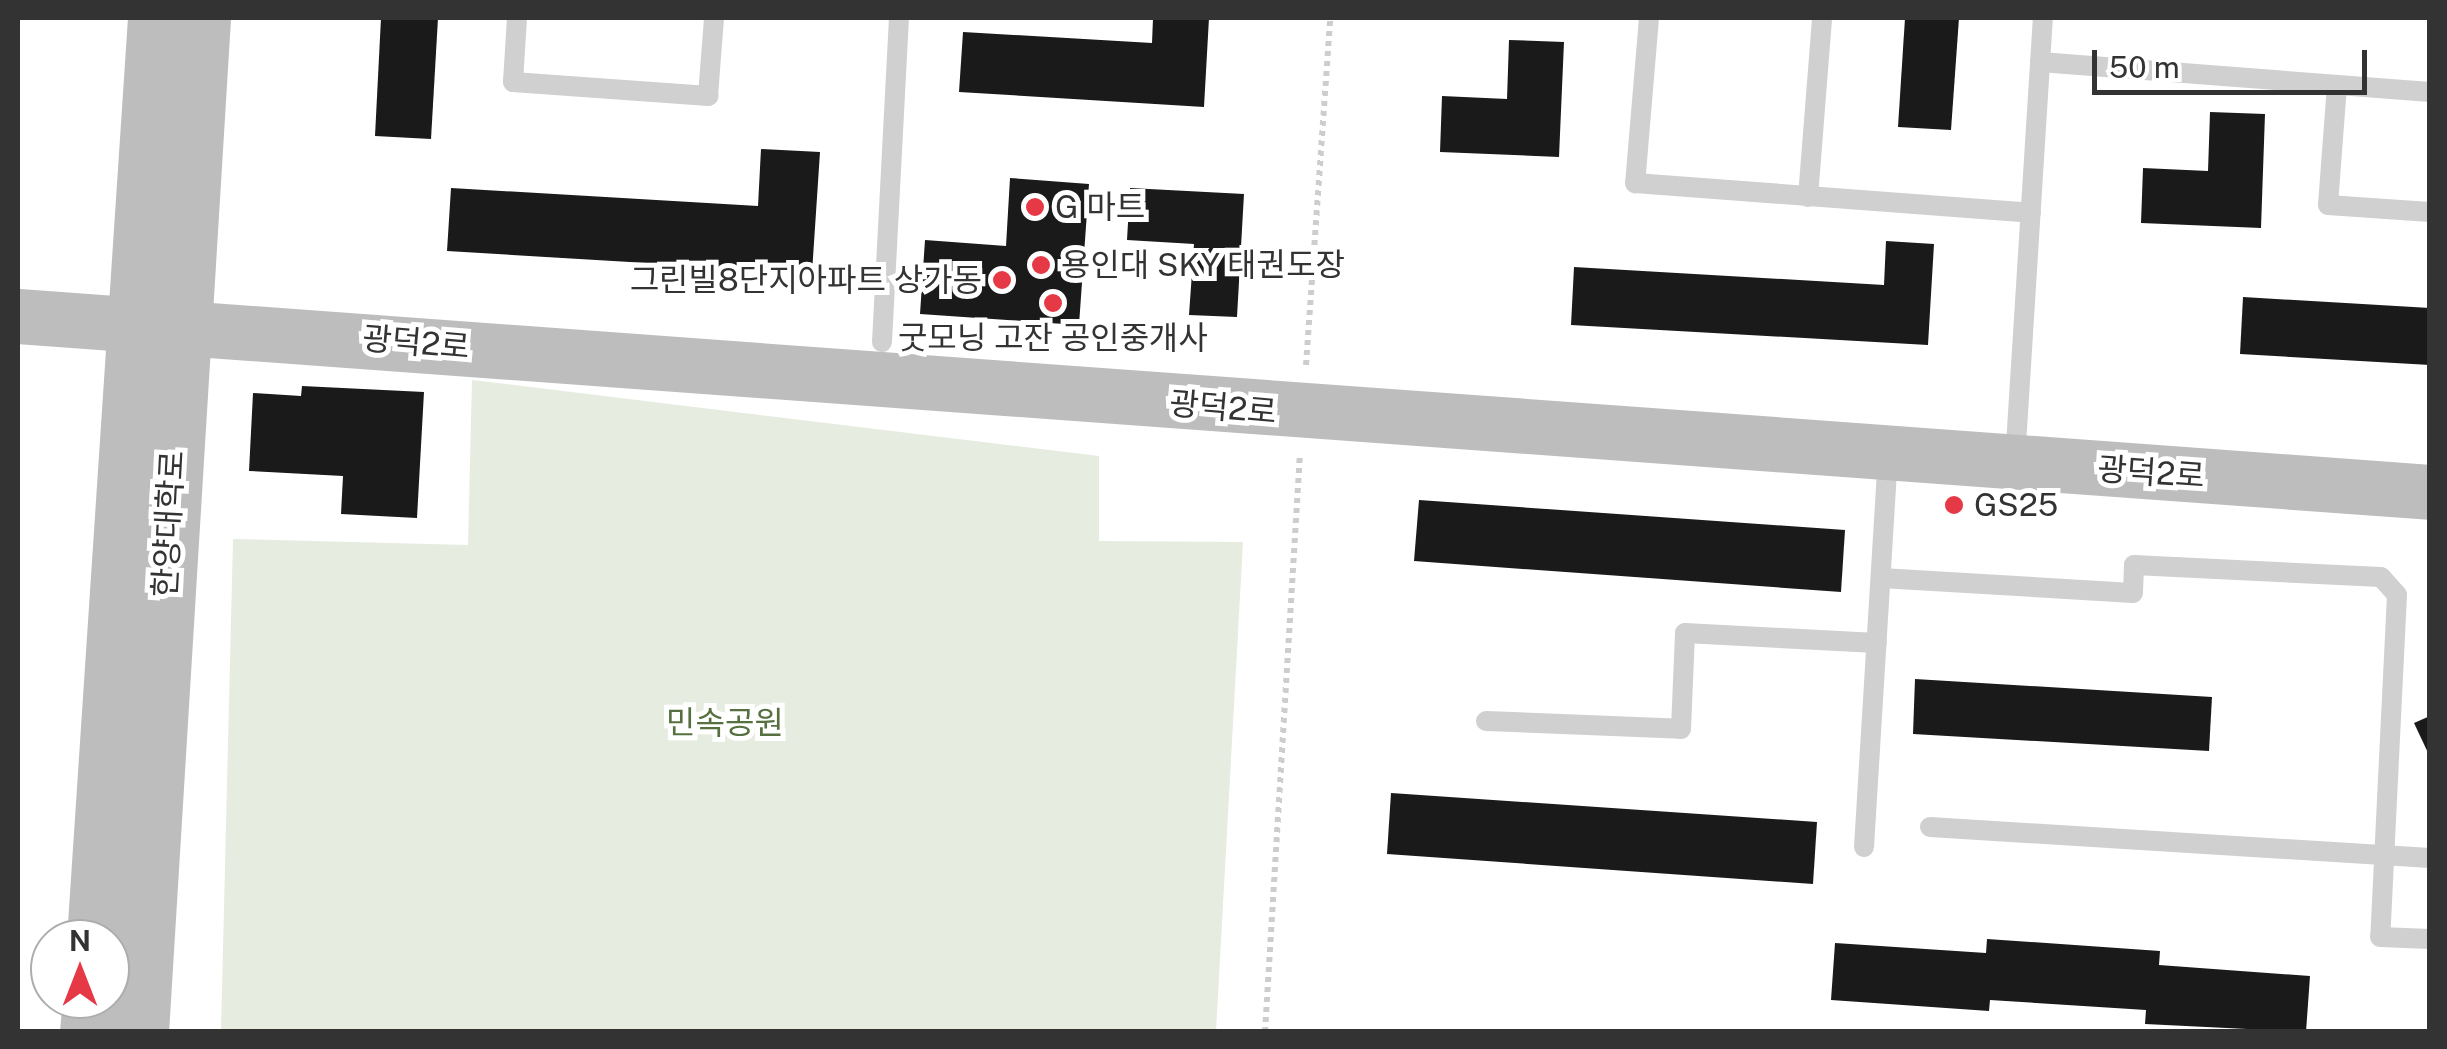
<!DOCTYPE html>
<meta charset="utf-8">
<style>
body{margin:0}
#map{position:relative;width:2447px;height:1049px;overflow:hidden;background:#fff;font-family:"Public Sans","Noto Sans KR",sans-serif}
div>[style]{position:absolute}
.green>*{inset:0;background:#e6ecdf}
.building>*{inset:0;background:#1a1a1a}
.path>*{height:6px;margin-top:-3px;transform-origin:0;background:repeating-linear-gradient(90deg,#cdcdcd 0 5px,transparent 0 10px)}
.lane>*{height:20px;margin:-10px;padding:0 10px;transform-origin:10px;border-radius:10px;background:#d0d0d0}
.secondary>*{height:55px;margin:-27.5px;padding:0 27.5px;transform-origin:27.5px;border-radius:27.5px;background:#bdbdbd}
.dots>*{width:28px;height:28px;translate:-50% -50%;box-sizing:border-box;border:5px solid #fff;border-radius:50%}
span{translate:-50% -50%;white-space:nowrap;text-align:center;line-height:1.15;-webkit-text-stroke:10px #fff;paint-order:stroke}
.poi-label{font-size:32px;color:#333}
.left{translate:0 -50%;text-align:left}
.right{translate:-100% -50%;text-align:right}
.street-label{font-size:32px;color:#333}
.park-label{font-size:32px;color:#56703f}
.frame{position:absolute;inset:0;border:20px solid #333;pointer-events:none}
.north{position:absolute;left:30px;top:919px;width:100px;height:100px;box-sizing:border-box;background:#fff;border:2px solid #adadad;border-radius:50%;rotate:0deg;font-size:28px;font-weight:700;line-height:40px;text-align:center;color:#333}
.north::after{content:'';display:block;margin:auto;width:35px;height:45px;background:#e63946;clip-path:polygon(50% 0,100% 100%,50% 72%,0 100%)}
.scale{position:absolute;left:2092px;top:50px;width:275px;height:45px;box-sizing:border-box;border:5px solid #333;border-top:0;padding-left:12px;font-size:30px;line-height:35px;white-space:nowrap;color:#333;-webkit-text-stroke:8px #fff;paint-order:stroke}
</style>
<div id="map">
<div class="green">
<i style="clip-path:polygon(472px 380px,1099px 456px,1099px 541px,1243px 542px,1216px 1031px,221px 1031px,233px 539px,468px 545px)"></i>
</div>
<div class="building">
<i style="clip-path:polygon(381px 18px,438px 18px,431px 139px,375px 136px)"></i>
<i style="clip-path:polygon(1153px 18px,1209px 18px,1204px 107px,959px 92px,963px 32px,1152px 43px)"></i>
<i style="clip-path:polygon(1905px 18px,1959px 18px,1951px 130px,1898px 127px)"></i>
<i style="clip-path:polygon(1509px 40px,1564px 42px,1559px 157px,1440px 152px,1442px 96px,1507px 99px)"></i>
<i style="clip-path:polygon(2210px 112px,2265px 114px,2261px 228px,2141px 223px,2143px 168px,2208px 171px)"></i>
<i style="clip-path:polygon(761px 149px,820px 152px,812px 273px,447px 251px,451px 188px,758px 206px)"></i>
<i style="clip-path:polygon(1010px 178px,1089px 184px,1079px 325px,920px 314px,925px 240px,1006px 246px)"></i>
<i style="clip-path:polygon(1130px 188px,1244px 194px,1237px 317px,1189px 315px,1194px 244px,1127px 240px)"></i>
<i style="clip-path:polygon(1886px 241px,1934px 244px,1928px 345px,1571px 325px,1574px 267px,1884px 285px)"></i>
<i style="clip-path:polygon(2243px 297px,2430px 308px,2430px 365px,2240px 354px)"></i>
<i style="clip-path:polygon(302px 386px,424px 392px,417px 518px,341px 514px,343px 476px,249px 471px,253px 393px,301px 396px)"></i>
<i style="clip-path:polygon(1419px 500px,1845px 530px,1841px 592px,1414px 561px)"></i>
<i style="clip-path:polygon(1915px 679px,2212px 697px,2209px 751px,1913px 734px)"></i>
<i style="clip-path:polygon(2430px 716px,2430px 757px,2414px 723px)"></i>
<i style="clip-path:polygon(1391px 793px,1817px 822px,1813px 884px,1387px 854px)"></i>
<i style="clip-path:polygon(1987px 939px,2160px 951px,2159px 965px,2310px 976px,2306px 1032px,2145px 1024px,2146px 1010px,1990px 1000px,1989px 1011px,1831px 1000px,1835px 943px,1986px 953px)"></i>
</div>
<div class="path">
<i style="left:1306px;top:365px;width:348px;rotate:-86deg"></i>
<i style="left:1265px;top:1032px;width:580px;rotate:-86.54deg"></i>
</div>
<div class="lane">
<i style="left:517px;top:18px;width:64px;rotate:93.6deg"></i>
<i style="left:513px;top:82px;width:196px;rotate:4.1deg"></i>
<i style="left:708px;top:96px;width:78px;rotate:-85.6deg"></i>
<i style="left:1649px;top:18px;width:166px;rotate:94.8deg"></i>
<i style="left:1635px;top:183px;width:397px;rotate:4.3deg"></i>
<i style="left:2040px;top:62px;width:391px;rotate:4.4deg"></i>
<i style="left:2337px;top:85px;width:120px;rotate:94.3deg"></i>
<i style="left:2328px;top:205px;width:102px;rotate:3.9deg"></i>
<i style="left:1808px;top:197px;width:180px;rotate:-85.5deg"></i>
<i style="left:882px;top:342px;width:324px;rotate:-87deg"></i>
<i style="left:2015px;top:461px;width:444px;rotate:-86.4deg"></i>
<i style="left:1881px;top:578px;width:252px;rotate:3.4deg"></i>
<i style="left:2133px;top:593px;width:28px;rotate:-88deg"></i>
<i style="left:2134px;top:565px;width:247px;rotate:2.8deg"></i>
<i style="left:2381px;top:577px;width:24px;rotate:48deg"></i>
<i style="left:2397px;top:595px;width:342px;rotate:92.8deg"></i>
<i style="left:2380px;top:937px;width:50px;rotate:2.3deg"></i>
<i style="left:1486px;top:721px;width:195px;rotate:2.3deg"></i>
<i style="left:1681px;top:729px;width:96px;rotate:-87.6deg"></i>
<i style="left:1685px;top:633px;width:192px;rotate:3deg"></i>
<i style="left:1930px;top:827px;width:501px;rotate:3.55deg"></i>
<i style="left:1864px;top:847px;width:394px;rotate:-86.5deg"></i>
</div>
<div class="secondary">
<i style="left:18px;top:316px;width:2418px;rotate:4.17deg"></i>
<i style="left:94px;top:939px;width:923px;rotate:-86.21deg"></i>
<i style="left:87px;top:1032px;width:33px;rotate:-85deg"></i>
<i style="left:141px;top:1032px;width:1016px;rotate:-86.5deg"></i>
</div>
<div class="dots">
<i style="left:1035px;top:207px;background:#e63946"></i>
<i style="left:1041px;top:265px;background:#e63946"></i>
<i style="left:1002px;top:280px;background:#e63946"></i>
<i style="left:1053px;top:303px;background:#e63946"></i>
<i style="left:1954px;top:505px;background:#e63946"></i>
</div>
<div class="poi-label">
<span class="left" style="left:1055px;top:207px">G 마트</span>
<span class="left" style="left:1061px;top:265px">용인대 SKY 태권도장</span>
<span class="right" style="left:982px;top:280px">그린빌8단지아파트 상가동</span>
<span style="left:1053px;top:338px">굿모닝 고잔 공인중개사</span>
<span class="left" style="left:1974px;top:505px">GS25</span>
</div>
<div class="street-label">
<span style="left:416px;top:343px;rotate:5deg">광덕2로</span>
<span style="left:1223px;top:408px;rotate:5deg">광덕2로</span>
<span style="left:2151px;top:473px;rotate:4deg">광덕2로</span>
<span style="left:169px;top:524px;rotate:-87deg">한양대학로</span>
</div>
<div class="park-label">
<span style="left:725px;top:723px">민속공원</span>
</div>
<div class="frame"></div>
<div class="north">N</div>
<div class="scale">50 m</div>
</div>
